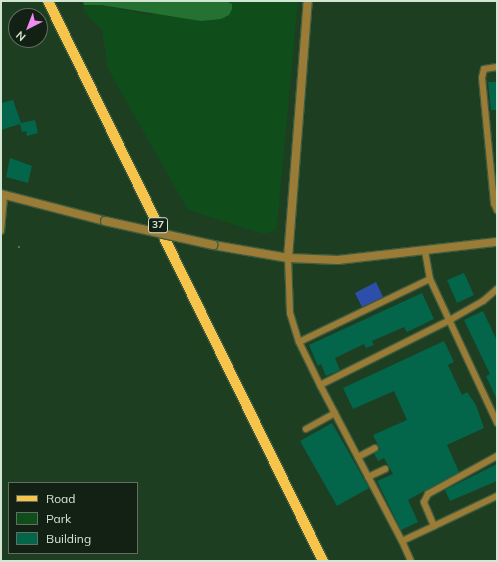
<!DOCTYPE html>
<style>
body{margin:0}
#map{position:relative;width:498px;height:562px;overflow:hidden;background:#1e3e21;font-family:Mulish,sans-serif}
div>[style]{position:absolute}
.green>*{inset:0;background:#0f4d1b}
.forest>*{inset:0;background:#257131}
.water>*{inset:0;background:#2e4eab}
.building>*{inset:0;background:#03654a}
.path>*{height:2px;margin-top:-1px;transform-origin:0;background:repeating-linear-gradient(90deg,#557157 0 2px,transparent 0 4px)}
.roads{filter:drop-shadow(1px 0 #3f5c41) drop-shadow(-1px 0 #3f5c41) drop-shadow(0 1px #3f5c41) drop-shadow(0 -1px #3f5c41)}
.service>*{height:6px;margin:-3px;padding:0 3px;transform-origin:3px;border-radius:3px;background:#9a7c36}
.minor>*{height:8px;margin:-4px;padding:0 4px;transform-origin:4px;border-radius:4px;background:#9a7c36}
.tertiary>*{height:8px;margin:-4px;padding:0 4px;transform-origin:4px;border-radius:4px;background:#9a7c36}
.primary>*{height:10px;margin:-5px;padding:0 5px;transform-origin:5px;border-radius:5px;background:#f6c44b}
.bridges{filter:drop-shadow(1px 0 #3f5c41) drop-shadow(-1px 0 #3f5c41) drop-shadow(0 1px #3f5c41) drop-shadow(0 -1px #3f5c41)}
.tertiary-bridge>*{height:8px;margin:-4px;padding:0 4px;transform-origin:4px;border-radius:4px;background:#9a7c36}
span{translate:-50% -50%;white-space:nowrap;text-align:center;line-height:1.15;-webkit-text-stroke:3px #132114;paint-order:stroke}
.shield-label span{padding:1px 3px;background:#132114;border:1px solid;border-radius:3px;-webkit-text-stroke-width:0}
.shield-label{font-size:10px;color:#d3e5d3;font-weight:700}
.frame{position:absolute;inset:0;border:2px solid #d3e5d3;pointer-events:none}
.legend{position:absolute;left:8px;top:482px;width:130px;height:72px;box-sizing:border-box;background:#132114;border:1px solid #606f60;margin:0;padding:5px 7px;list-style:none;font-size:12px;color:#d3e5d3}
.legend li{display:flex;align-items:center;gap:8px;height:20px}
.legend b{width:20px;border:1px solid #606f60}
.north{position:absolute;left:8px;top:8px;width:40px;height:40px;box-sizing:border-box;background:#132114;border:1px solid #606f60;border-radius:50%;rotate:222deg;font-size:11px;font-weight:700;line-height:16px;text-align:center;color:#d3e5d3}
.north::after{content:'';display:block;margin:auto;width:14px;height:18px;background:#f18af4;clip-path:polygon(50% 0,100% 100%,50% 72%,0 100%)}
</style>
<div id="map">
<div class="green">
<i style="clip-path:polygon(226px 1px,298px 1px,277px 225px,276px 230px,264px 234px,188px 210px,108px 69px,102px 31px,83px 10px,84px 5px,101px 5px,149px 15px,232px 4px)"></i>
</div>
<div class="forest">
<i style="clip-path:polygon(83px 1px,226px 1px,232px 4px,232px 9px,229px 15px,221px 19px,201px 21px,101px 5px,84px 5px)"></i>
</div>
<div class="water">
<i style="clip-path:polygon(376px 282px,383px 297px,362px 307px,355px 293px)"></i>
</div>
<div class="building">
<i style="clip-path:polygon(488px 82px,497px 82px,497px 110px,491px 110px)"></i>
<i style="clip-path:polygon(13px 100px,21px 123px,35px 120px,38px 133px,27px 136px,26px 131px,22px 132px,20px 124px,1px 130px,1px 103px)"></i>
<i style="clip-path:polygon(10px 158px,32px 166px,28px 183px,6px 177px)"></i>
<i style="clip-path:polygon(464px 273px,474px 295px,457px 303px,447px 280px)"></i>
<i style="clip-path:polygon(422px 293px,434px 319px,407px 332px,404px 327px,372px 341px,374px 345px,366px 348px,364px 344px,335px 358px,340px 370px,326px 376px,321px 364px,318px 366px,309px 345px)"></i>
<i style="clip-path:polygon(483px 311px,497px 341px,497px 400px,486px 376px,490px 374px,464px 320px)"></i>
<i style="clip-path:polygon(444px 341px,454px 362px,448px 365px,462px 395px,467px 392px,476px 405px,484px 428px,447px 445px,459px 472px,408px 500px,418px 522px,401px 530px,377px 481px,393px 474px,384px 458px,378px 461px,374px 453px,380px 449px,373px 435px,407px 420px,394px 391px,353px 409px,343px 388px)"></i>
<i style="clip-path:polygon(332px 423px,369px 488px,337px 506px,300px 441px)"></i>
<i style="clip-path:polygon(497px 464px,497px 481px,450px 501px,445px 490px)"></i>
</div>
<div class="path">
<i style="left:19px;top:246px;width:2px;rotate:90deg"></i>
</div>
<div class="roads">
<div class="service">
<i style="left:497px;top:67px;width:13px;rotate:171deg"></i>
<i style="left:484px;top:69px;width:9px;rotate:103deg"></i>
<i style="left:482px;top:78px;width:126px;rotate:84.5deg"></i>
<i style="left:494px;top:203px;width:8px;rotate:67deg"></i>
<i style="left:1px;top:231px;width:36px;rotate:-85deg"></i>
<i style="left:425px;top:251px;width:28px;rotate:80deg"></i>
<i style="left:430px;top:279px;width:159px;rotate:65deg"></i>
<i style="left:288px;top:258px;width:55px;rotate:87.9deg"></i>
<i style="left:290px;top:313px;width:30px;rotate:73deg"></i>
<i style="left:497px;top:289px;width:18px;rotate:139deg"></i>
<i style="left:483px;top:301px;width:40px;rotate:150.3deg"></i>
<i style="left:448px;top:321px;width:143px;rotate:153.4deg"></i>
<i style="left:320px;top:385px;width:176px;rotate:62.3deg"></i>
<i style="left:402px;top:541px;width:35px;rotate:-25deg"></i>
<i style="left:434px;top:526px;width:26px;rotate:-113deg"></i>
<i style="left:424px;top:502px;width:9px;rotate:-63deg"></i>
<i style="left:428px;top:494px;width:79px;rotate:-28.8deg"></i>
<i style="left:320px;top:385px;width:48px;rotate:-116deg"></i>
<i style="left:299px;top:342px;width:145px;rotate:-25.7deg"></i>
<i style="left:306px;top:429px;width:33px;rotate:-29deg"></i>
<i style="left:358px;top:457px;width:19px;rotate:-28deg"></i>
<i style="left:368px;top:477px;width:19px;rotate:-25deg"></i>
<i style="left:434px;top:526px;width:70px;rotate:-25.5deg"></i>
<i style="left:402px;top:541px;width:22px;rotate:66deg"></i>
</div>
<div class="minor">
<i style="left:288px;top:258px;width:258px;rotate:-85.6deg"></i>
</div>
<div class="tertiary">
<i style="left:1px;top:194px;width:107px;rotate:14.6deg"></i>
<i style="left:213px;top:245px;width:76px;rotate:9.8deg"></i>
<i style="left:288px;top:258px;width:50px;rotate:2.3deg"></i>
<i style="left:338px;top:260px;width:160px;rotate:-6.5deg"></i>
</div>
<div class="primary">
<i style="left:48px;top:1px;width:624px;rotate:63.85deg"></i>
</div>
</div>
<div class="bridges">
<div class="tertiary-bridge">
<i style="left:105px;top:221px;width:111px;rotate:12.5deg"></i>
</div>
</div>
<div class="shield-label">
<span style="left:158px;top:225px">37</span>
</div>
<div class="frame"></div>
<ul class="legend">
<li><b style="height:5px;background:#f6c44b"></b>Road</li>
<li><b style="height:11px;background:#0f4d1b"></b>Park</li>
<li><b style="height:11px;background:#03654a"></b>Building</li>
</ul>
<div class="north">N</div>
</div>
